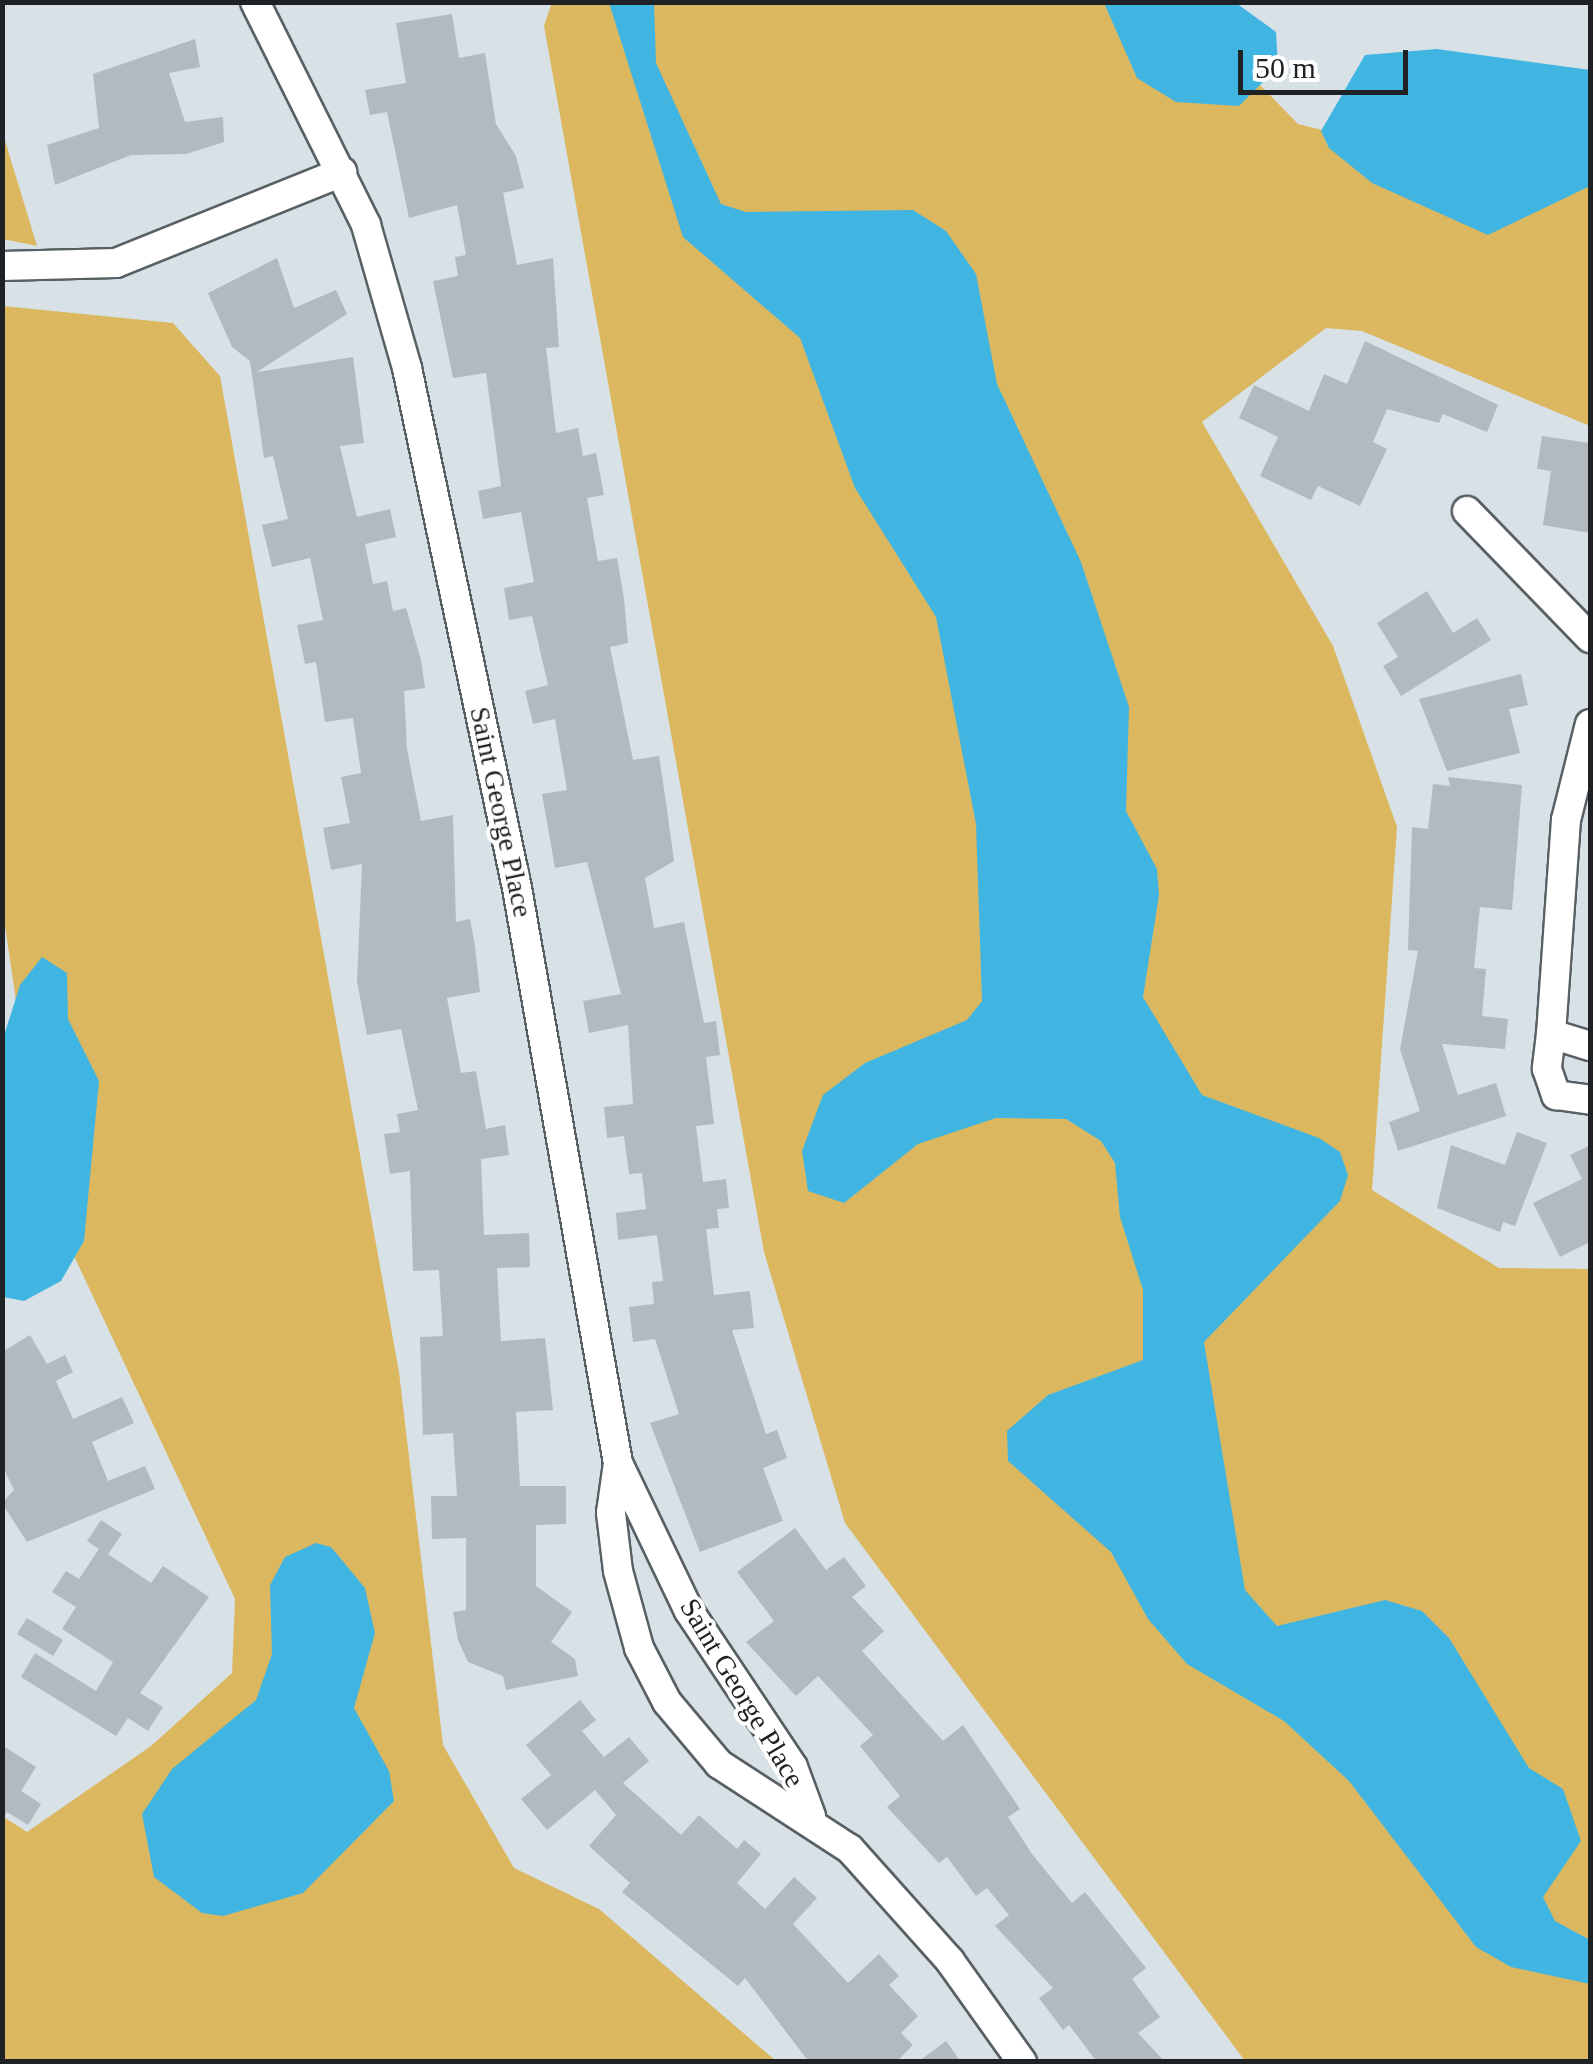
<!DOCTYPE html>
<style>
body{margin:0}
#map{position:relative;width:1593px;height:2064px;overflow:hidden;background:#d8e1e6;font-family:Georgia,serif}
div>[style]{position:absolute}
.green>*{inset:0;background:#dbb860}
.water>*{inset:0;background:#40b5e2}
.building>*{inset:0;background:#b2babf}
.roads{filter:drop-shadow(2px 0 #586064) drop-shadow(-2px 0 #586064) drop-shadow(0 2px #586064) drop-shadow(0 -2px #586064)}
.street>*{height:28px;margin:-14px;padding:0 14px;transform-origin:14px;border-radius:14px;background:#fff}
span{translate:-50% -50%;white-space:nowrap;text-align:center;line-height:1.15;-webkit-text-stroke:8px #fff;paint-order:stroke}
.street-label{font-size:28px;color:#1f2224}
.frame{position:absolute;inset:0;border:5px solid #1f2224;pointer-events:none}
.scale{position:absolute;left:1238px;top:50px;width:170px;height:45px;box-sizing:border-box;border:5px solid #1f2224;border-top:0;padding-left:12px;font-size:30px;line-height:35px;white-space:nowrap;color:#1f2224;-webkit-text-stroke:8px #fff;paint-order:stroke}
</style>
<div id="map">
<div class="green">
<i style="clip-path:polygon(552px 2px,1180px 3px,1298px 124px,1504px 175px,1590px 179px,1590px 426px,1362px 331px,1326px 328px,1202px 422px,1333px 646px,1397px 827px,1372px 1190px,1499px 1268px,1590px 1269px,1590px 2061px,1245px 2061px,845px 1523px,764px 1252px,544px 26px)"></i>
<i style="clip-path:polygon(2px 134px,3px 134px,37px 246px,3px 239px)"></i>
<i style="clip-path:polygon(3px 306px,173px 323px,220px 376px,399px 1372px,443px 1745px,514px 1868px,599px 1909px,776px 2061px,3px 2061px,2px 1816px,27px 1832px,151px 1746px,232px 1673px,235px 1599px,44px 1192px,2px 905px)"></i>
</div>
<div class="water">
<i style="clip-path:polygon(609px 3px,654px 3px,656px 63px,721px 204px,746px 212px,913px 210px,946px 231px,976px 274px,997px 384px,1081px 562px,1129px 707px,1126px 811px,1157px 869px,1159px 895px,1143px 997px,1202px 1095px,1319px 1138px,1340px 1152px,1348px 1175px,1340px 1201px,1204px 1342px,1245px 1590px,1277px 1626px,1385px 1600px,1422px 1611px,1449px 1638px,1529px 1768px,1563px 1789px,1581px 1841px,1543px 1897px,1555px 1921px,1590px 1940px,1590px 1984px,1511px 1967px,1476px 1947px,1349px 1781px,1284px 1721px,1187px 1664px,1148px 1619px,1111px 1552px,1008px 1461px,1007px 1431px,1048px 1395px,1143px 1360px,1143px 1290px,1120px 1217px,1115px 1163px,1101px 1141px,1066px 1119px,996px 1118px,918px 1144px,844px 1203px,808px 1191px,802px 1151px,823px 1095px,865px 1063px,967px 1020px,982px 1001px,976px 824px,936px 617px,855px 488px,800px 338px,683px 237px)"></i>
<i style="clip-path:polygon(1104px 3px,1236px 3px,1276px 32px,1278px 67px,1239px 106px,1176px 102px,1137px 78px)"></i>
<i style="clip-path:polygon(1437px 49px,1590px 70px,1590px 186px,1488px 235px,1372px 183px,1329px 148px,1321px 131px,1365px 55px)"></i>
<i style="clip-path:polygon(42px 957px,67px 973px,68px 1019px,99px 1081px,84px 1241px,61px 1281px,24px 1301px,3px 1297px,3px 1039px,20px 985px)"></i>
<i style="clip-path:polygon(316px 1543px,331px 1547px,365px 1588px,375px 1633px,354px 1708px,389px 1771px,394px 1801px,303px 1893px,223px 1916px,202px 1913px,154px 1877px,142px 1814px,172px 1769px,256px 1700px,272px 1654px,270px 1585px,285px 1557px)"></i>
</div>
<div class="building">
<i style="clip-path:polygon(452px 14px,459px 58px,485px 53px,496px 124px,516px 156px,524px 188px,503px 193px,517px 265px,553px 258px,559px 347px,546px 348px,556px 433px,578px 428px,583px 456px,596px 453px,604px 495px,587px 498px,598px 561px,617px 558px,624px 599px,628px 643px,610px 647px,633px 760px,659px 756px,666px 802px,674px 861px,645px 878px,654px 928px,684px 922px,704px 1023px,716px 1021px,720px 1055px,706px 1057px,714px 1124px,696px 1126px,703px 1182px,726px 1179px,729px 1208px,717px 1209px,719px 1228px,706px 1229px,714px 1295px,750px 1291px,754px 1328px,732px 1330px,766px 1434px,777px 1430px,787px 1458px,763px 1468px,783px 1521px,700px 1552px,650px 1423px,679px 1414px,655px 1339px,633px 1342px,629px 1307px,654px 1304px,652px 1282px,663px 1281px,657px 1235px,618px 1240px,616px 1213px,646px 1209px,642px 1173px,629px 1174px,624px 1136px,607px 1138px,604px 1107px,633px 1104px,628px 1025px,589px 1033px,583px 1001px,621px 994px,587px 862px,555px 868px,542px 794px,567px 790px,555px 719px,533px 724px,525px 691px,548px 685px,532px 616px,509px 620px,504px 588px,534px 582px,521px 512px,483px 519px,478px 491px,501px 486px,486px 373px,453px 378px,433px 281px,458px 276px,455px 257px,466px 255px,457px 205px,409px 218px,387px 112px,370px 115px,365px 90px,406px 83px,396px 23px)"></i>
<i style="clip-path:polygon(195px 39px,200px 67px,169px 73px,185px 122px,223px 117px,224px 142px,186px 154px,131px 155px,55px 185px,47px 145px,99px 128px,93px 74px)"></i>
<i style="clip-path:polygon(277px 258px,294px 308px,336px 290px,347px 314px,257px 372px,353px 357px,364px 443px,340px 446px,357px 517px,390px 509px,396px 537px,365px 544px,373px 584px,387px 581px,393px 611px,406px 608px,421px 660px,425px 688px,404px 691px,407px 749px,421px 821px,453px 815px,456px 922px,470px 919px,475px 946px,480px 992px,447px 998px,461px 1073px,476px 1071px,486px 1129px,505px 1125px,509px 1155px,481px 1159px,484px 1235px,529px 1233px,530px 1267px,497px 1268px,501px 1341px,545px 1338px,553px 1410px,516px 1412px,520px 1486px,566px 1486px,566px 1524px,536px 1525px,536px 1586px,572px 1612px,551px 1642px,575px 1659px,578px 1676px,506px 1690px,503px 1676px,468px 1662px,458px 1640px,453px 1612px,466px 1610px,466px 1538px,432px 1539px,431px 1496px,457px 1496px,453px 1433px,423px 1435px,420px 1337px,443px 1336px,439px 1270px,413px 1271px,410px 1171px,390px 1174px,384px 1134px,400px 1132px,397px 1114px,418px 1110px,401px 1029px,367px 1035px,357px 981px,362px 864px,331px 870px,323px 828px,350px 823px,341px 777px,361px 773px,353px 718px,325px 722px,316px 662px,305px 664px,297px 625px,323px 620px,310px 558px,272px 567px,262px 525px,288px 519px,273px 456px,264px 458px,250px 361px,232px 347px,208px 293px)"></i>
<i style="clip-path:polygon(1365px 341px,1498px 405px,1487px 432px,1443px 414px,1439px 423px,1387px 409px,1373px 442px,1387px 449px,1360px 506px,1318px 486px,1311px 500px,1260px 476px,1278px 437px,1239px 418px,1254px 385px,1309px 411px,1324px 374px,1347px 384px)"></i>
<i style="clip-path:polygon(1542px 436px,1590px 443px,1590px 533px,1543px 525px,1551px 471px,1537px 469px)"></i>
<i style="clip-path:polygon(1427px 591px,1453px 633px,1477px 618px,1491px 640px,1401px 696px,1383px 666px,1398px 657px,1377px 623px)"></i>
<i style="clip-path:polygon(1521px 674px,1528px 705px,1509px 709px,1520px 753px,1447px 771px,1419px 699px)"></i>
<i style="clip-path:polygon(1448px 777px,1522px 785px,1512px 910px,1480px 907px,1474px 968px,1486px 969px,1482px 1016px,1508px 1019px,1505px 1049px,1442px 1044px,1458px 1095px,1496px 1083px,1506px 1116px,1398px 1151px,1389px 1122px,1420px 1111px,1400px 1049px,1418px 951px,1408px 950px,1412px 827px,1428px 829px,1433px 784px,1450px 786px)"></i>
<i style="clip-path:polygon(1517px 1132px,1547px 1143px,1515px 1226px,1503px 1222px,1500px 1232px,1437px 1208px,1451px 1145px,1505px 1165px)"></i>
<i style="clip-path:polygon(1590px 1145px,1590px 1242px,1560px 1257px,1533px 1203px,1582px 1179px,1570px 1155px)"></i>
<i style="clip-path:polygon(30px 1335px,47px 1364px,65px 1355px,73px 1372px,56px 1381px,73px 1419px,122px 1397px,134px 1423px,92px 1442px,108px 1481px,145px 1466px,155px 1489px,27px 1542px,2px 1503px,14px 1490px,2px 1465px,2px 1352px)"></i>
<i style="clip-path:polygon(101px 1520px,122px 1534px,108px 1554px,151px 1583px,163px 1566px,209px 1597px,140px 1693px,163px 1707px,148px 1731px,128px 1718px,116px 1736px,21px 1677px,35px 1653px,96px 1691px,113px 1662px,62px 1629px,76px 1607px,52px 1592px,66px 1571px,79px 1579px,99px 1549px,87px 1541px)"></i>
<i style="clip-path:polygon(795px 1528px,826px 1570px,844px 1557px,866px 1586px,852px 1597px,884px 1631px,862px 1651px,943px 1741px,963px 1725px,1020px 1809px,1008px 1817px,1032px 1854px,1072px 1903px,1085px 1892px,1146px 1968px,1132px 1979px,1160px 2017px,1138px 2033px,1165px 2062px,1097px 2062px,1069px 2025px,1063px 2030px,1039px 1998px,1053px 1988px,995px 1926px,1009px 1915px,987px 1888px,976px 1896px,947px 1857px,939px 1863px,887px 1807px,900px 1796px,860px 1746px,873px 1735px,818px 1676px,796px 1696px,746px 1642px,774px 1621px,737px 1572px)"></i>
<i style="clip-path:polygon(27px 1618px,63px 1640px,53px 1656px,17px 1634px)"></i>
<i style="clip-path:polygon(580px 1700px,596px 1720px,582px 1731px,604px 1757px,629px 1737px,649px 1761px,623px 1783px,681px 1835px,699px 1815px,737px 1849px,744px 1840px,761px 1854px,737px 1883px,765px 1909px,794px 1877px,817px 1898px,793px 1924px,848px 1983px,879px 1954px,899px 1976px,889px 1985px,918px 2016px,901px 2033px,913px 2045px,896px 2062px,809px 2062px,745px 1978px,738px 1986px,622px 1892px,630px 1883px,589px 1846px,616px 1815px,595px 1790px,547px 1830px,521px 1799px,551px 1775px,526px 1745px)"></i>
<i style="clip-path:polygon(2px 1745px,36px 1767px,21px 1791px,41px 1804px,28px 1825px,7px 1812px,2px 1820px)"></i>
<i style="clip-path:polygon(946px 2041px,961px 2062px,918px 2062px)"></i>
</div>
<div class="roads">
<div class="street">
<i style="left:255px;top:2px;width:249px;rotate:63.5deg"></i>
<i style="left:366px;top:225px;width:149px;rotate:74deg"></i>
<i style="left:407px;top:368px;width:532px;rotate:78.06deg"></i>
<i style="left:517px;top:888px;width:584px;rotate:80.04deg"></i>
<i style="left:618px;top:1463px;width:164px;rotate:64.4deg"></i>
<i style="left:689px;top:1611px;width:187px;rotate:56.3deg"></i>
<i style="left:793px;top:1767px;width:52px;rotate:69.8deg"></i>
<i style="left:2px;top:266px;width:114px;rotate:-1.5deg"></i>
<i style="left:116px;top:263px;width:244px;rotate:-21.9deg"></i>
<i style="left:1467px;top:511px;width:177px;rotate:45.9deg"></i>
<i style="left:1551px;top:1034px;width:215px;rotate:-86deg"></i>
<i style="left:1566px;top:820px;width:99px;rotate:-76deg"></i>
<i style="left:1590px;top:1046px;width:41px;rotate:-162.9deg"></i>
<i style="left:1551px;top:1034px;width:35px;rotate:97deg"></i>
<i style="left:1547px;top:1069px;width:28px;rotate:71deg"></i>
<i style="left:1556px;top:1095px;width:34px;rotate:8deg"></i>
<i style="left:618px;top:1463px;width:50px;rotate:98deg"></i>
<i style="left:611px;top:1513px;width:58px;rotate:83.1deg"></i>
<i style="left:618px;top:1571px;width:80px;rotate:74.7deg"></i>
<i style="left:639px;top:1648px;width:61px;rotate:62.6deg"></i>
<i style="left:667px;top:1702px;width:81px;rotate:50deg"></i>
<i style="left:719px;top:1764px;width:156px;rotate:33deg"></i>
<i style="left:850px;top:1849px;width:150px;rotate:48.2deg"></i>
<i style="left:950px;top:1961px;width:124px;rotate:54.5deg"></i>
</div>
</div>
<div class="street-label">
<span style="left:501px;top:812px;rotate:78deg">Saint George Place</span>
<span style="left:742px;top:1693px;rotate:59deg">Saint George Place</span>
</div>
<div class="frame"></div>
<div class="scale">50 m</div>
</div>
